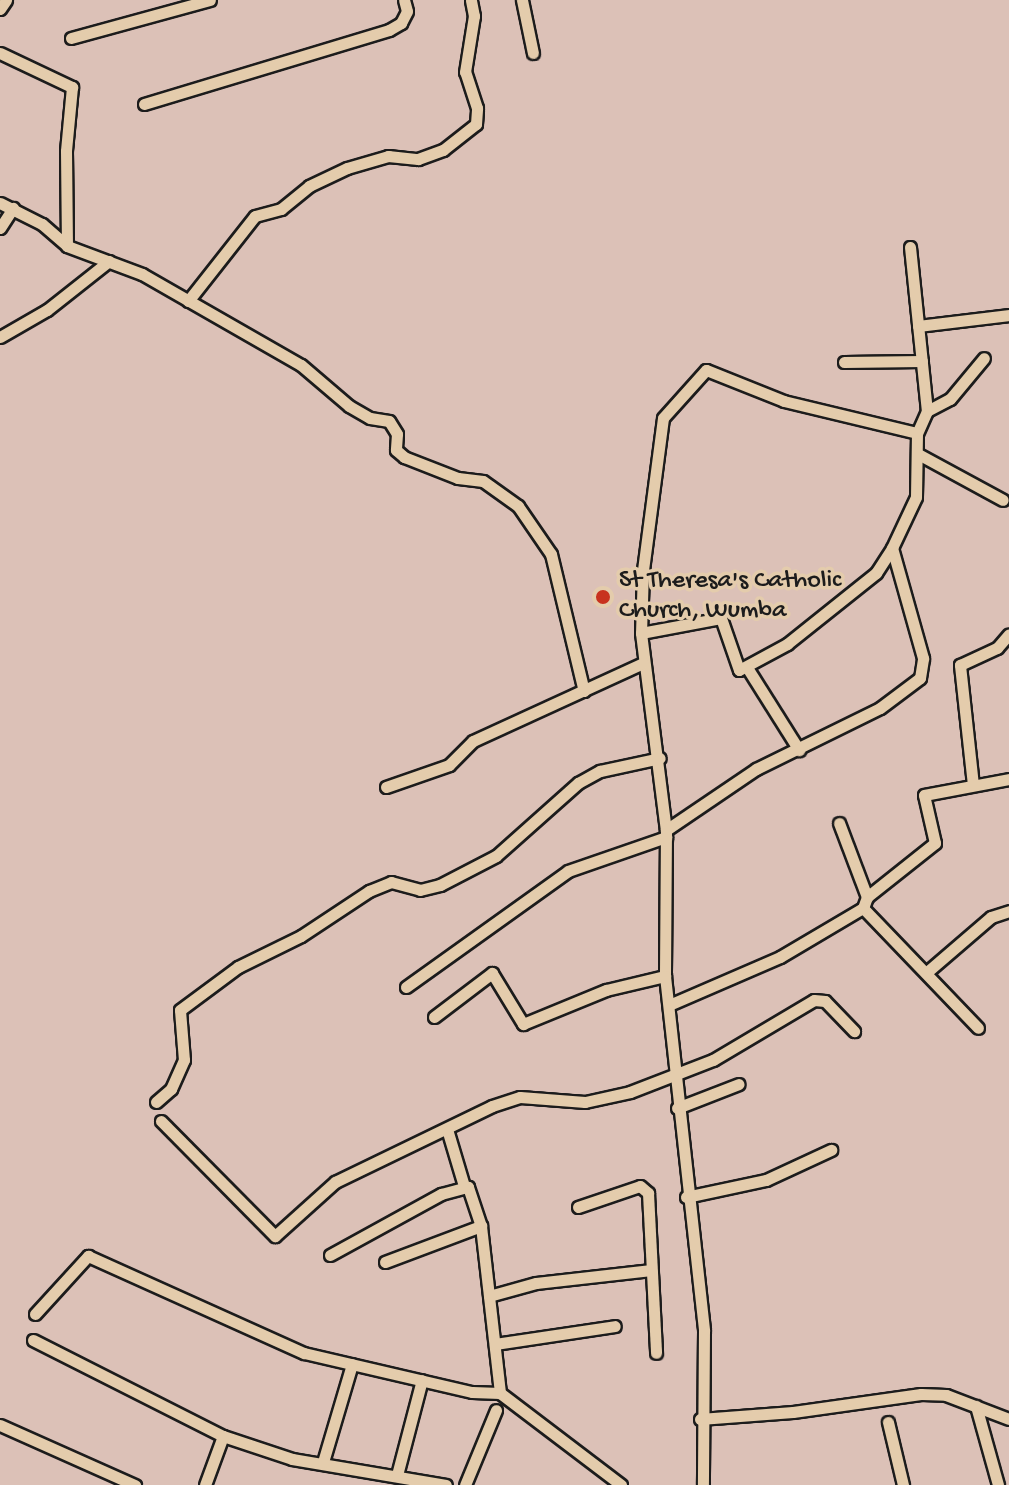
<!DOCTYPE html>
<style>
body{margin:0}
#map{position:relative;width:1009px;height:1485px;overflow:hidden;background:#dcc1b7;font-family:"Gochi Hand",sans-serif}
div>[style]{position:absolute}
.roads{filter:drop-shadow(2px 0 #1c1c1c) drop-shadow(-2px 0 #1c1c1c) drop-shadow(0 2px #1c1c1c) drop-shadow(0 -2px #1c1c1c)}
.street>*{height:11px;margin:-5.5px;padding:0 5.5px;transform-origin:5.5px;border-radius:5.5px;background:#e4ccac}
.dots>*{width:22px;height:22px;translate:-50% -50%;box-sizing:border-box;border:4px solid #e4ccac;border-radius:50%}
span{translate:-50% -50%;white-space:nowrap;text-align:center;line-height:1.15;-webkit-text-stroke:7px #e4ccac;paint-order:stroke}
.poi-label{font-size:26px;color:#1c1c1c}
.left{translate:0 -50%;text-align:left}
</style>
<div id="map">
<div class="roads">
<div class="street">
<i style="left:522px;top:0;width:54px;rotate:78.3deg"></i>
<i style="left:0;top:9px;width:11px;rotate:-56deg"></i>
<i style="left:71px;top:38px;width:144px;rotate:-15.3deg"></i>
<i style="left:0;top:53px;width:80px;rotate:25.3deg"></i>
<i style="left:72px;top:87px;width:64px;rotate:95.4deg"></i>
<i style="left:66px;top:151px;width:95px;rotate:89.4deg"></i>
<i style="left:144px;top:104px;width:256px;rotate:-16.8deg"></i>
<i style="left:389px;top:30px;width:14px;rotate:-30deg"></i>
<i style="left:401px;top:23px;width:13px;rotate:-63deg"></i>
<i style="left:407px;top:11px;width:11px;rotate:-105deg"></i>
<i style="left:0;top:203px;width:47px;rotate:26.6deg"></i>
<i style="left:42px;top:224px;width:33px;rotate:41deg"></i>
<i style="left:67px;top:246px;width:80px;rotate:20.5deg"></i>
<i style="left:142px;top:274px;width:183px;rotate:29.8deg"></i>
<i style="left:301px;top:365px;width:63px;rotate:40.5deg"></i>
<i style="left:349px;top:406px;width:24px;rotate:30deg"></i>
<i style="left:370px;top:418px;width:19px;rotate:9deg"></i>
<i style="left:389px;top:421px;width:15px;rotate:58deg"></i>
<i style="left:397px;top:434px;width:16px;rotate:94deg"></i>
<i style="left:396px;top:450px;width:11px;rotate:41deg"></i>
<i style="left:404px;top:457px;width:58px;rotate:21.3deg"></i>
<i style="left:458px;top:478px;width:25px;rotate:7deg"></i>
<i style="left:483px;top:481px;width:43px;rotate:35.5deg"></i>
<i style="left:518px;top:506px;width:58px;rotate:55.5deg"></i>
<i style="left:551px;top:554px;width:141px;rotate:76.5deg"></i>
<i style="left:0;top:228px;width:24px;rotate:-57deg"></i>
<i style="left:910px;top:247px;width:165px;rotate:84.1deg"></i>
<i style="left:927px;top:411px;width:24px;rotate:114deg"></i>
<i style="left:188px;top:301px;width:108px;rotate:-51.8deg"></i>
<i style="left:255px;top:216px;width:27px;rotate:-15deg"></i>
<i style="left:281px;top:209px;width:36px;rotate:-39deg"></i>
<i style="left:309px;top:186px;width:42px;rotate:-25.3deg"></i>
<i style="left:347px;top:168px;width:43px;rotate:-16.3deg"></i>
<i style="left:388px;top:156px;width:30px;rotate:6deg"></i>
<i style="left:418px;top:159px;width:27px;rotate:-20deg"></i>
<i style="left:443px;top:150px;width:42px;rotate:-38.2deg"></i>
<i style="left:476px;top:124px;width:16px;rotate:-86deg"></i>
<i style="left:477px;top:108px;width:38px;rotate:-108deg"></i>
<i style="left:465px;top:72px;width:57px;rotate:-80.9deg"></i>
<i style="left:474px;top:16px;width:16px;rotate:-101deg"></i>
<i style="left:918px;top:326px;width:92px;rotate:-6.9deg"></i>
<i style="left:0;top:337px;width:54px;rotate:-29.9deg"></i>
<i style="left:47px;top:310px;width:79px;rotate:-38.3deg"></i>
<i style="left:844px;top:362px;width:78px;rotate:-0.7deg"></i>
<i style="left:927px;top:411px;width:26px;rotate:-28deg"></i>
<i style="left:950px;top:399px;width:53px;rotate:-50.3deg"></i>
<i style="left:920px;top:455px;width:94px;rotate:28.5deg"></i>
<i style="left:641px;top:633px;width:81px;rotate:-10.6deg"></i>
<i style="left:721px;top:618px;width:55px;rotate:70.9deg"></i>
<i style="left:739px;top:670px;width:55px;rotate:-28.4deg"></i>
<i style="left:787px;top:644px;width:114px;rotate:-38.6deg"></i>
<i style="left:876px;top:573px;width:30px;rotate:-57deg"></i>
<i style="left:892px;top:548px;width:56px;rotate:-64.8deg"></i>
<i style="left:916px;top:497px;width:64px;rotate:-89.1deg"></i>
<i style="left:917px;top:433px;width:137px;rotate:-166.5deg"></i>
<i style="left:784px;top:401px;width:84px;rotate:-158.3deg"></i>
<i style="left:706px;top:370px;width:64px;rotate:131.9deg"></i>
<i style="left:663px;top:418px;width:153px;rotate:97.5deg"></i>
<i style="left:643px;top:570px;width:63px;rotate:91.8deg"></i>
<i style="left:641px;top:633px;width:199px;rotate:82.8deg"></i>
<i style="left:666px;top:830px;width:146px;rotate:90.4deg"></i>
<i style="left:665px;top:976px;width:357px;rotate:83.7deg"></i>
<i style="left:704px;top:1331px;width:154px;rotate:90.4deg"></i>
<i style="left:748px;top:669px;width:96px;rotate:57.8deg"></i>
<i style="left:973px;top:785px;width:121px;rotate:-96.2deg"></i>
<i style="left:960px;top:665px;width:41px;rotate:-24.7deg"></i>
<i style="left:997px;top:648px;width:18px;rotate:-49deg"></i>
<i style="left:386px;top:787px;width:67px;rotate:-19.2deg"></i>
<i style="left:449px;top:765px;width:34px;rotate:-45deg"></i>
<i style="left:473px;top:741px;width:187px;rotate:-24.6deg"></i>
<i style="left:666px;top:830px;width:109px;rotate:-34.1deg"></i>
<i style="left:756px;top:769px;width:138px;rotate:-26.2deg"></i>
<i style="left:880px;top:708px;width:50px;rotate:-36.9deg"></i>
<i style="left:920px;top:678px;width:20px;rotate:-81deg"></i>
<i style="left:923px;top:658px;width:114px;rotate:-105.7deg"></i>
<i style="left:867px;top:897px;width:87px;rotate:-38.5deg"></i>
<i style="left:935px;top:843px;width:49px;rotate:-102.9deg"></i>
<i style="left:924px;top:795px;width:86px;rotate:-10.7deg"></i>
<i style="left:863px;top:908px;width:166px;rotate:46.2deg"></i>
<i style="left:927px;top:972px;width:84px;rotate:-40.7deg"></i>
<i style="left:991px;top:917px;width:19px;rotate:-18deg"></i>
<i style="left:406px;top:987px;width:199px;rotate:-35.6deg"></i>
<i style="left:568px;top:871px;width:104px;rotate:-19.1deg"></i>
<i style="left:669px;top:1005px;width:121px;rotate:-23.4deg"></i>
<i style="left:780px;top:957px;width:96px;rotate:-30.6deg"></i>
<i style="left:863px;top:908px;width:12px;rotate:-70deg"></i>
<i style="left:867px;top:897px;width:79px;rotate:-110.7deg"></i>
<i style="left:434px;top:1017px;width:73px;rotate:-37.2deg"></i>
<i style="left:492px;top:973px;width:60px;rotate:58.7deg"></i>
<i style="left:523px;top:1024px;width:90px;rotate:-22.3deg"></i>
<i style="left:606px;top:990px;width:61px;rotate:-13.3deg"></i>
<i style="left:156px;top:1102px;width:20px;rotate:-41deg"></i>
<i style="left:171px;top:1089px;width:32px;rotate:-66deg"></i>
<i style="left:184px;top:1060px;width:50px;rotate:-94.6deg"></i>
<i style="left:180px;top:1010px;width:72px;rotate:-36.6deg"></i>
<i style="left:238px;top:967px;width:70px;rotate:-26.2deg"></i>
<i style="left:301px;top:936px;width:82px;rotate:-33.5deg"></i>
<i style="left:369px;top:891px;width:24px;rotate:-22deg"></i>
<i style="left:391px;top:882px;width:30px;rotate:15deg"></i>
<i style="left:420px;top:890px;width:21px;rotate:-14deg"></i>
<i style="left:440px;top:885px;width:63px;rotate:-27.4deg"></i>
<i style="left:496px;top:856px;width:110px;rotate:-41.7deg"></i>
<i style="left:578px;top:783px;width:25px;rotate:-29deg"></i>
<i style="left:600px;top:771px;width:61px;rotate:-12.2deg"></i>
<i style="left:677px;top:1108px;width:66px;rotate:-21.2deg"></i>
<i style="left:161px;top:1121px;width:162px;rotate:45.3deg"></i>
<i style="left:275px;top:1236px;width:81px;rotate:-42deg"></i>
<i style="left:335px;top:1182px;width:174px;rotate:-25.8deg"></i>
<i style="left:492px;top:1106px;width:29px;rotate:-18deg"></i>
<i style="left:520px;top:1097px;width:65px;rotate:4.4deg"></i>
<i style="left:585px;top:1102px;width:46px;rotate:-12.5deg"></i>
<i style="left:630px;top:1092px;width:89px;rotate:-21.1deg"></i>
<i style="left:713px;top:1060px;width:117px;rotate:-30.7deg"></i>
<i style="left:814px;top:1000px;width:11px;rotate:5deg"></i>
<i style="left:825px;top:1001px;width:42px;rotate:46deg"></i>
<i style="left:447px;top:1129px;width:59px;rotate:73.4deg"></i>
<i style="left:686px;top:1197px;width:82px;rotate:-12deg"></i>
<i style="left:766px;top:1180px;width:72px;rotate:-24.8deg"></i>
<i style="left:578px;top:1207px;width:65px;rotate:-18.7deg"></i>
<i style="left:640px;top:1186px;width:11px;rotate:41deg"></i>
<i style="left:648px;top:1193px;width:160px;rotate:87.1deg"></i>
<i style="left:330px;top:1255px;width:127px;rotate:-28.8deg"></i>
<i style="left:441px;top:1194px;width:28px;rotate:-15deg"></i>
<i style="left:468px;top:1187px;width:41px;rotate:71.6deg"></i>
<i style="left:481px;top:1226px;width:168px;rotate:83.5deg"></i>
<i style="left:385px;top:1262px;width:103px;rotate:-20.6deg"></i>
<i style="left:489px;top:1296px;width:49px;rotate:-15.5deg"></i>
<i style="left:536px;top:1283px;width:116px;rotate:-6.4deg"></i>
<i style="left:35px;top:1314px;width:79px;rotate:-47.6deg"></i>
<i style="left:88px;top:1256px;width:237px;rotate:24.2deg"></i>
<i style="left:304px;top:1353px;width:172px;rotate:13.1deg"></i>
<i style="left:472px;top:1392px;width:28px;rotate:2deg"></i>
<i style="left:500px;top:1393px;width:152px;rotate:37.2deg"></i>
<i style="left:33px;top:1340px;width:213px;rotate:26.8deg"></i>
<i style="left:223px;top:1436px;width:73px;rotate:18.4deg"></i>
<i style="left:292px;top:1459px;width:156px;rotate:9.6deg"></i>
<i style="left:495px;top:1344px;width:121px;rotate:-8.5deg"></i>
<i style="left:976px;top:1406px;width:82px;rotate:74.4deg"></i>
<i style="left:700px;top:1419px;width:93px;rotate:-4.3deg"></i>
<i style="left:793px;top:1412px;width:129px;rotate:-8deg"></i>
<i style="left:921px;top:1394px;width:25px;rotate:2deg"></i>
<i style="left:946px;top:1395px;width:67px;rotate:20.9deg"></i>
<i style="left:888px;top:1422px;width:65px;rotate:76.6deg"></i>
<i style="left:0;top:1425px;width:148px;rotate:24deg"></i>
<i style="left:323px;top:1462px;width:102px;rotate:-73.5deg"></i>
<i style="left:397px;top:1475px;width:98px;rotate:-75.3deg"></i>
<i style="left:205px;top:1485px;width:52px;rotate:-69.8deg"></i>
<i style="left:465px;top:1485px;width:81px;rotate:-67.5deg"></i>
</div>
</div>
<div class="dots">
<i style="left:603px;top:597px;background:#c8321e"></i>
</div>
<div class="poi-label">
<span class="left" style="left:619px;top:597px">St Theresa's Catholic<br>Church, Wumba</span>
</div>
</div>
